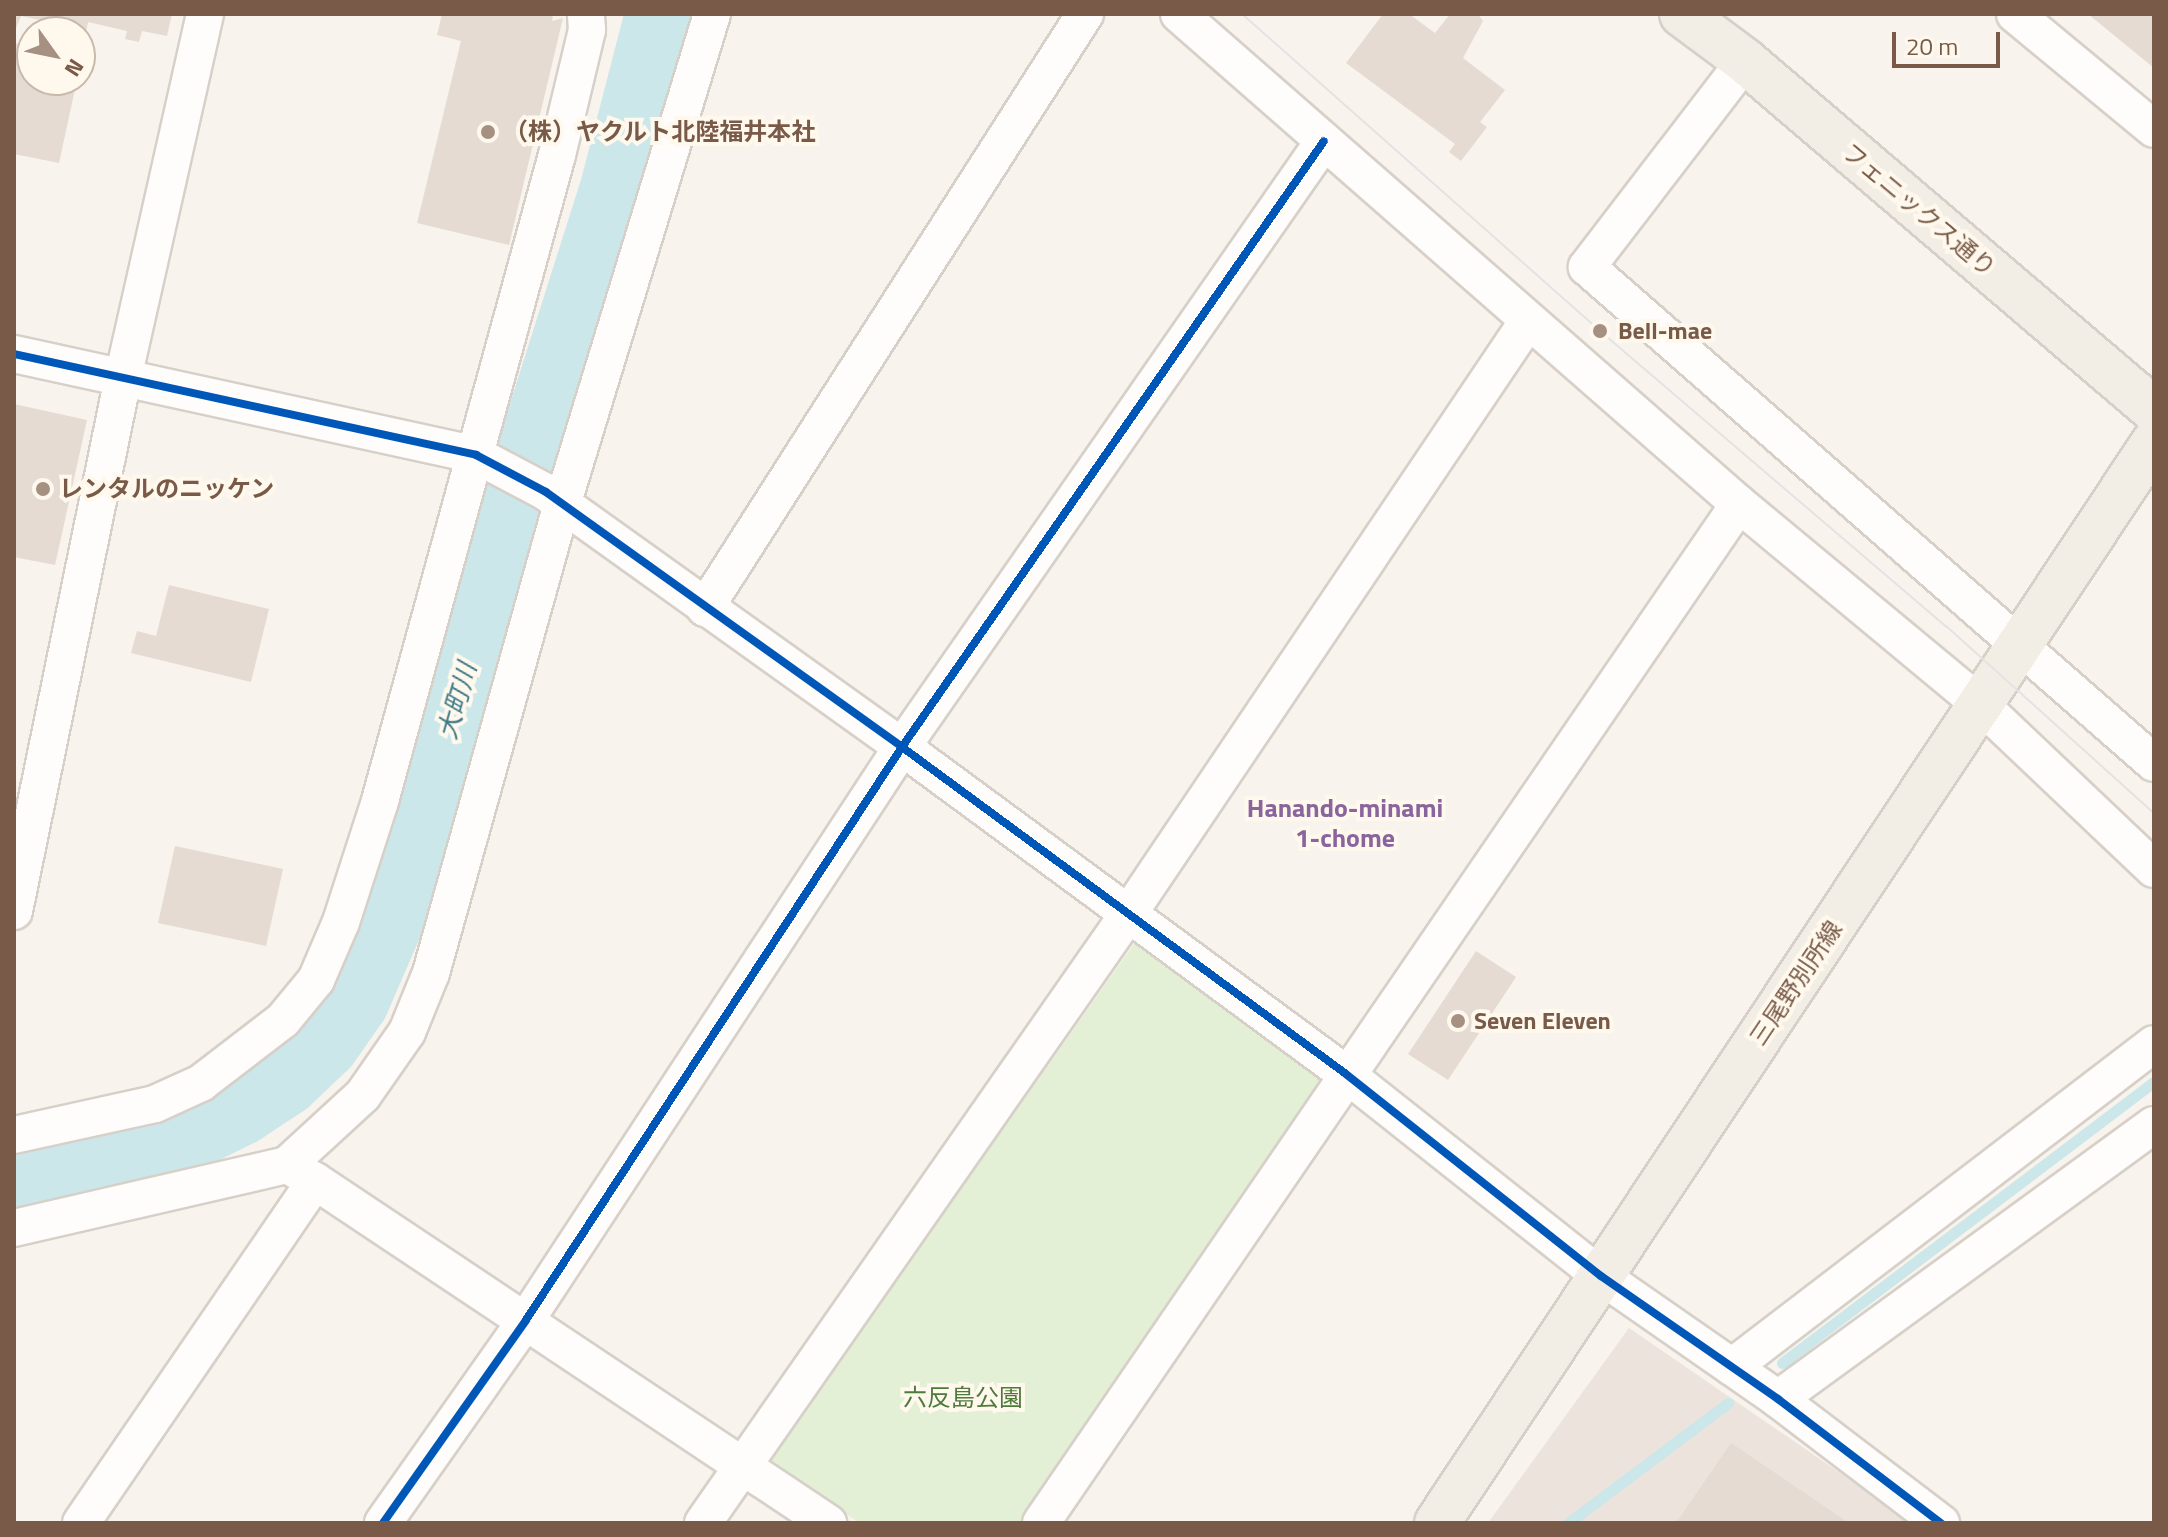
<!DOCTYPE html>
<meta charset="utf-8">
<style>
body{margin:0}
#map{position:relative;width:2168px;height:1537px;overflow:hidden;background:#f8f3ec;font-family:"Titillium Web","Noto Sans JP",sans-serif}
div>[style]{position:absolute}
.industrial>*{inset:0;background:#ebe3dc}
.green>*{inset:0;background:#e4f0d5}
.stream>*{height:11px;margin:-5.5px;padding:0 5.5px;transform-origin:5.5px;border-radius:5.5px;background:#cbe7ea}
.river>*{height:66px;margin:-33px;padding:0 33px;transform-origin:33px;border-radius:33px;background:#cbe7ea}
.building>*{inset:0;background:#e5dbd3}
.roads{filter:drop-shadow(2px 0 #d7d0c9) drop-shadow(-2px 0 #d7d0c9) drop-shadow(0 2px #d7d0c9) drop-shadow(0 -2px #d7d0c9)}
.minor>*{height:36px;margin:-18px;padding:0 18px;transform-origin:18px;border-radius:18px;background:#fefdfc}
.major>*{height:44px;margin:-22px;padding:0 22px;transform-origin:22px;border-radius:22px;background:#f3eee5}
.tram>*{height:2px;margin:-1px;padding:0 1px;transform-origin:1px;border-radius:1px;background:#e5e2e5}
.cycleway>*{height:8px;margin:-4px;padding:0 4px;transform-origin:4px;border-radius:4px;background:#0057b8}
.dots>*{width:22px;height:22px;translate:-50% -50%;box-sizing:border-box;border:4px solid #fff8ed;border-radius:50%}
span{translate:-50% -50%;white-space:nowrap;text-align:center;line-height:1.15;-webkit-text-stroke:8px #fff8ed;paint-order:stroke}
.poi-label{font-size:24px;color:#795a48;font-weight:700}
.left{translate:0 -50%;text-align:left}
.street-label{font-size:24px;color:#795a48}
.park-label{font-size:24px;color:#4e7a3c}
.water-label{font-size:26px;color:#3d7a87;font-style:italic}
.neighbourhood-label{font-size:26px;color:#8a649d;font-weight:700}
.frame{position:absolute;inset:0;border:16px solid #795a48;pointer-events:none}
.north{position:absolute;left:16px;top:16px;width:80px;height:80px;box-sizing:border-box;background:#fff8ed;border:2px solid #c9b9ab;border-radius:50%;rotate:123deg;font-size:22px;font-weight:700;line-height:32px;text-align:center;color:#795a48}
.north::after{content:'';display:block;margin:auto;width:28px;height:36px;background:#a59081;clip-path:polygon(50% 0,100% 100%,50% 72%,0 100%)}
.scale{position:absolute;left:1892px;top:32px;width:108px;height:36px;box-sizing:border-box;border:4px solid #795a48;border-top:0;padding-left:10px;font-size:24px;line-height:28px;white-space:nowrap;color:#795a48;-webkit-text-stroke:6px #fff8ed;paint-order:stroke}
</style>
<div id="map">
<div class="industrial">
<i style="clip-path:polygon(1629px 1328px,1913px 1523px,1488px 1523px)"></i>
</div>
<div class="green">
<i style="clip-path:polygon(1136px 941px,1327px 1082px,1026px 1523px,860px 1523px,768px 1462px)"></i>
</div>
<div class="stream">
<i style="left:1782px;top:1363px;width:466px;rotate:-37.1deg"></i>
<i style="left:1568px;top:1523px;width:200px;rotate:-36.9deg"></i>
</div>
<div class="river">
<i style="left:14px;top:1177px;width:120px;rotate:-10.6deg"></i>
<i style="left:132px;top:1155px;width:67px;rotate:-17.4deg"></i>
<i style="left:196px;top:1135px;width:51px;rotate:-26.6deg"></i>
<i style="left:242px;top:1112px;width:53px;rotate:-33.4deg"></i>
<i style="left:286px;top:1083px;width:55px;rotate:-43.5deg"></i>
<i style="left:326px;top:1045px;width:52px;rotate:-55.1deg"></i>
<i style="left:356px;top:1002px;width:108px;rotate:-66.5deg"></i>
<i style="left:399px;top:903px;width:399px;rotate:-74.2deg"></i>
<i style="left:508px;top:519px;width:343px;rotate:-72.4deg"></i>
<i style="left:612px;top:192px;width:184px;rotate:-75.5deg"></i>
</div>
<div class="building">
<i style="clip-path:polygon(14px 14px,172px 14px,167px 36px,142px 31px,139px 42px,125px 39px,127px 31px,88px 22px,84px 43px,80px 42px,80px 32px,47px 32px,50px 22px,21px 16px,14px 33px)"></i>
<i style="clip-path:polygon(442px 14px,553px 14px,552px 21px,563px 18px,509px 245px,417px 223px,461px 41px,437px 35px)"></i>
<i style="clip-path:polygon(1383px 14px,1409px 14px,1435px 33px,1450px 14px,1478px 14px,1483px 21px,1463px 58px,1505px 90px,1480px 122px,1487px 127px,1461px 161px,1449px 152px,1455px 144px,1346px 63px)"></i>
<i style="clip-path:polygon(2088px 14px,2154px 14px,2154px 68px)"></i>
<i style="clip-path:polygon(14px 43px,32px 46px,32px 80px,77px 80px,59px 163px,14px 154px)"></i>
<i style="clip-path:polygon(14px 404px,87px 420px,55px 565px,14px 557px)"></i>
<i style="clip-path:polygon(169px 585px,269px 609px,251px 682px,131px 653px,137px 631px,156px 636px)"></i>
<i style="clip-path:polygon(175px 846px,283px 869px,266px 946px,158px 923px)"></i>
<i style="clip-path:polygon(1476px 951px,1516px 977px,1448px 1080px,1408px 1054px)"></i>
<i style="clip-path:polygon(1731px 1443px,1849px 1523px,1676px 1523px)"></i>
</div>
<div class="roads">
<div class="minor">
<i style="left:1179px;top:14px;width:744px;rotate:41.19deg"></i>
<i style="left:1739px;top:504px;width:315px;rotate:39.7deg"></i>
<i style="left:1981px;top:705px;width:238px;rotate:43.5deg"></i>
<i style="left:2015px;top:14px;width:180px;rotate:39.6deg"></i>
<i style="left:1745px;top:61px;width:260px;rotate:127.5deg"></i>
<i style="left:1587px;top:267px;width:753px;rotate:41.18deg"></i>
<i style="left:14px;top:354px;width:473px;rotate:12.3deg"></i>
<i style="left:476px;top:455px;width:79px;rotate:27.9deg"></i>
<i style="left:546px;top:492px;width:438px;rotate:35.6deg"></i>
<i style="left:902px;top:747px;width:551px;rotate:36.37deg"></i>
<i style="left:1346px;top:1074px;width:325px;rotate:38.4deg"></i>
<i style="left:1601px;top:1276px;width:216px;rotate:34.8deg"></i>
<i style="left:1778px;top:1399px;width:205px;rotate:37.3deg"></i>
<i style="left:705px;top:608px;width:705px;rotate:-57.39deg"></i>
<i style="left:14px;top:911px;width:544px;rotate:-78.44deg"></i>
<i style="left:123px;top:378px;width:373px;rotate:-77.3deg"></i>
<i style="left:14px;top:1135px;width:144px;rotate:-12.4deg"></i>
<i style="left:155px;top:1104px;width:51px;rotate:-24.5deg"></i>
<i style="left:201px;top:1083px;width:103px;rotate:-37.5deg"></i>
<i style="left:283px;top:1020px;width:52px;rotate:-50.5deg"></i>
<i style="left:316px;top:980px;width:63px;rotate:-66.7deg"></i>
<i style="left:341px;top:922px;width:127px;rotate:-72.1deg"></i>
<i style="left:380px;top:801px;width:670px;rotate:-74.68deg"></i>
<i style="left:557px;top:155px;width:129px;rotate:-76.5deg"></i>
<i style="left:587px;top:30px;width:16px;rotate:-94deg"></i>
<i style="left:315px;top:1181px;width:32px;rotate:-150deg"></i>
<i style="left:287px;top:1165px;width:103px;rotate:-42.6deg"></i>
<i style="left:363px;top:1095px;width:77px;rotate:-55.1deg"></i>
<i style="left:407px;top:1032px;width:64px;rotate:-67.9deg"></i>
<i style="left:431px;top:973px;width:486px;rotate:-74.4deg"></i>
<i style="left:562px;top:505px;width:513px;rotate:-73.01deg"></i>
<i style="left:14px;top:1228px;width:280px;rotate:-13deg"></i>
<i style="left:1732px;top:1367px;width:531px;rotate:-37.43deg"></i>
<i style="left:1778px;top:1399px;width:465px;rotate:-36.1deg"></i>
<i style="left:81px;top:1523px;width:414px;rotate:-55.6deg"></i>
<i style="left:315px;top:1181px;width:617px;rotate:33.69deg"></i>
<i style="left:383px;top:1523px;width:248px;rotate:-54.8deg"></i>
<i style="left:526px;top:1320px;width:685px;rotate:-56.73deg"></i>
<i style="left:902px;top:747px;width:738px;rotate:-55.15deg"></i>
<i style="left:703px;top:1523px;width:744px;rotate:-55.07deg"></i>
<i style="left:1129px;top:913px;width:714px;rotate:-56.02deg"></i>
<i style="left:1041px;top:1523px;width:1235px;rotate:-55.59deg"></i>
</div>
<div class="major">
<i style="left:1682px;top:14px;width:79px;rotate:36.7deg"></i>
<i style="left:1745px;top:61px;width:538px;rotate:40.47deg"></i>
<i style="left:1437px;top:1523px;width:1297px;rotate:-56.44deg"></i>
</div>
</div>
<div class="tram">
<i style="left:1242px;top:14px;width:478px;rotate:41.5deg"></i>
<i style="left:1600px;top:331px;width:455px;rotate:40.5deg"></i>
<i style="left:1946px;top:626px;width:280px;rotate:42deg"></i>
</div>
<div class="cycleway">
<i style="left:14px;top:354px;width:473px;rotate:12.3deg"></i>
<i style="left:476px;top:455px;width:79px;rotate:27.9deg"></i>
<i style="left:546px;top:492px;width:438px;rotate:35.6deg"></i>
<i style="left:902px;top:747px;width:551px;rotate:36.37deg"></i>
<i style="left:1346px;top:1074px;width:325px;rotate:38.4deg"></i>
<i style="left:1601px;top:1276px;width:216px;rotate:34.8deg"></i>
<i style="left:1778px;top:1399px;width:205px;rotate:37.3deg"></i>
<i style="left:383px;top:1523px;width:248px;rotate:-54.8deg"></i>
<i style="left:526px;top:1320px;width:685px;rotate:-56.73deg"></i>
<i style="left:902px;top:747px;width:738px;rotate:-55.15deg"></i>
</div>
<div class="dots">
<i style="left:488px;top:132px;background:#a59081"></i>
<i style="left:1600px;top:331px;background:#a59081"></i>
<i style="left:43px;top:489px;background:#a59081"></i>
<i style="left:1458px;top:1021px;background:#a59081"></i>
</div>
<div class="poi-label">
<span class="left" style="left:504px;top:132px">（株）ヤクルト北陸福井本社</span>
<span class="left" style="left:1618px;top:331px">Bell-mae</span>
<span class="left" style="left:59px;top:489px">レンタルのニッケン</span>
<span class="left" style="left:1474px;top:1021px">Seven Eleven</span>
</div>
<div class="street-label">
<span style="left:1919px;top:210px;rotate:40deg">フェニックス通り</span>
<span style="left:1796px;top:983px;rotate:-56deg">三尾野別所線</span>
</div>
<div class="park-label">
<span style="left:963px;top:1398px">六反島公園</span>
</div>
<div class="water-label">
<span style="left:457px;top:701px;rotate:-74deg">大町川</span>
</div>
<div class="neighbourhood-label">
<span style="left:1345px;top:823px">Hanando-minami<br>1-chome</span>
</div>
<div class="frame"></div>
<div class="north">N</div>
<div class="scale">20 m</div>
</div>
